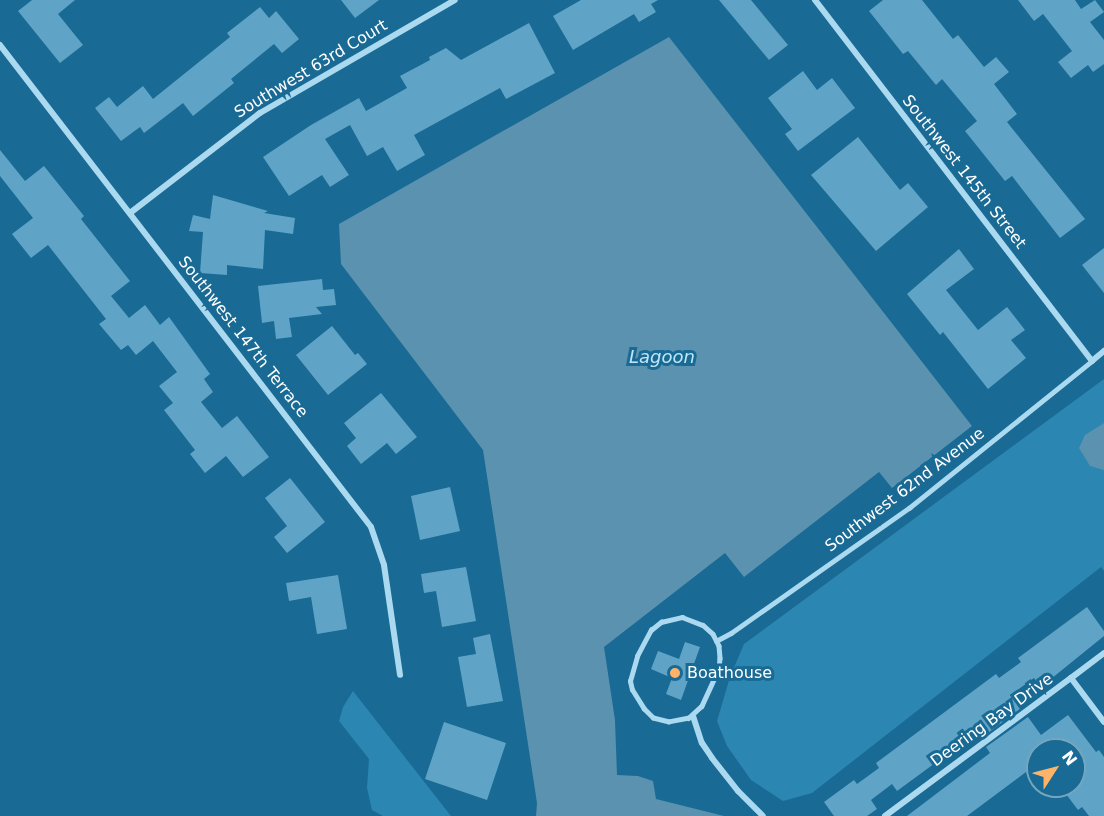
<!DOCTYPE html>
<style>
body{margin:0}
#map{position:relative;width:1104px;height:816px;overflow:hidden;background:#196a94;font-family:"DejaVu Sans",sans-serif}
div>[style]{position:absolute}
.green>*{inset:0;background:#2c86b2}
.water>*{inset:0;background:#5b92af}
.building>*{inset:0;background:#5fa4c6}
.service>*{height:4.5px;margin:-2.25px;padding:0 2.25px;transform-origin:2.25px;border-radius:2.25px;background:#aad9f0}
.minor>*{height:6px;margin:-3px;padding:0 3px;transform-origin:3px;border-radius:3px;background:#aad9f0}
.dots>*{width:16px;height:16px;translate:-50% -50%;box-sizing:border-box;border:3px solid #196a94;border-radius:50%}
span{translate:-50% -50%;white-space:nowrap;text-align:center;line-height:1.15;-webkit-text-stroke:6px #196a94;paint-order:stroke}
.street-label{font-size:16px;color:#fff}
.poi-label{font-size:16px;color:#fff}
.left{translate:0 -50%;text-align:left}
.water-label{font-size:18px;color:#c1e6f8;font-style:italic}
.north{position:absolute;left:1026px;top:738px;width:60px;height:60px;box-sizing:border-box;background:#196a94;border:2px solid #75a6bf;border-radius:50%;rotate:54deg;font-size:16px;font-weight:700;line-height:24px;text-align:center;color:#fff}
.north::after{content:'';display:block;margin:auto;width:21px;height:27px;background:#ffb369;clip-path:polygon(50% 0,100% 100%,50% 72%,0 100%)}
</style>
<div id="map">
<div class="green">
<i style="clip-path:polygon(1104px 379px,1104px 571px,1101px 567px,812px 793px,783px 801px,751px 780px,727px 746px,717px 721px,730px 677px,744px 644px)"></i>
<i style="clip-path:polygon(353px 691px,451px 816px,383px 816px,372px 810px,367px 788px,369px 759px,339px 721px,343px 707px)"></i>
</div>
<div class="water">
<i style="clip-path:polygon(669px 37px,972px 426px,892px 488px,879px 472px,744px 577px,725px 553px,604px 647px,615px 720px,617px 775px,638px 776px,653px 781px,656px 799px,724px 816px,536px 816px,537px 803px,483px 450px,341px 264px,339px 224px)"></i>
<i style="clip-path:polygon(1104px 423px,1104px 470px,1090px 466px,1079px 448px,1085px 435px)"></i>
</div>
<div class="building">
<i style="clip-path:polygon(32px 0,75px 0,58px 14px,83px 45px,60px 63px,18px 11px)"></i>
<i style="clip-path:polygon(341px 0,379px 0,355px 18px)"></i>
<i style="clip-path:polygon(581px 0,658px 0,651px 4px,656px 12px,639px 22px,634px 14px,573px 50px,553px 16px)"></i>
<i style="clip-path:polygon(719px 0,751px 0,788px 45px,769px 60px)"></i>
<i style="clip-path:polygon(883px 0,922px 0,953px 39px,958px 35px,984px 67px,996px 57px,1009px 72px,994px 84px,1017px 114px,1007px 122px,1085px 219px,1060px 238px,1012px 176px,1005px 181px,965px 131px,977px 121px,942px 79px,936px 85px,908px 51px,903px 54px,869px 11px)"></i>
<i style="clip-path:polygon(1018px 0,1075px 0,1081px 9px,1095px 0,1104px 12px,1090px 22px,1104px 40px,1104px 64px,1093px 72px,1088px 65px,1071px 78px,1058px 62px,1072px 51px,1043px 14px,1034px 21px)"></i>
<i style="clip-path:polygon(260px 7px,269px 18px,276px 11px,299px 39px,282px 53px,274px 44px,231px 79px,234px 83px,193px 116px,183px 103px,144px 133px,140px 127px,121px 141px,95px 108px,109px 97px,117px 107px,143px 86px,153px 99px,230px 37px,227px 33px)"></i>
<i style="clip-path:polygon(529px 23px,555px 73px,506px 99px,500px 88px,414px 135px,425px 155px,397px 171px,383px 147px,367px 156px,350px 125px,325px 139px,349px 175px,330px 187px,322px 175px,289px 196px,263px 157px,311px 125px,359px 98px,366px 111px,407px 88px,400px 76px,430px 60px,429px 57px,446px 48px,461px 60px)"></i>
<i style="clip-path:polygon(803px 71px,817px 90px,832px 78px,855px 108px,798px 151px,785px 134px,792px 129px,768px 98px)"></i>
<i style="clip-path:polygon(858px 137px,900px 190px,908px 183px,928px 207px,876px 251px,811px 175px)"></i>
<i style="clip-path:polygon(0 150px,25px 181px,44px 166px,84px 216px,81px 219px,130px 281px,111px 296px,129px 318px,145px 305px,160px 325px,169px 317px,210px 374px,204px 379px,213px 392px,201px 402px,222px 428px,237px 416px,269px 457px,243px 477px,226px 456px,205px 473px,190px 454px,195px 450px,164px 410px,173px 403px,159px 386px,177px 372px,153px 341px,136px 355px,128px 345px,121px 350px,99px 324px,106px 319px,48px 245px,31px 258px,12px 234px,33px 218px,0 176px)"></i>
<i style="clip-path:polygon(213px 195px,268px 211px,264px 213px,295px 218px,293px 234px,265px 230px,263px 269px,227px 265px,227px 275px,200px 273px,203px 232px,189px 231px,193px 215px,210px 219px)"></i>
<i style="clip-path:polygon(1104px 248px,1104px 293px,1082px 265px)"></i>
<i style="clip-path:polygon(959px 249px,974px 269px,946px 290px,978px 330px,1007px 307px,1025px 330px,1011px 340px,1026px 358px,988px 389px,943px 332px,940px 335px,907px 294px)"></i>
<i style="clip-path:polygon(322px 279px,323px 290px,334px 289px,336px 305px,316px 307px,322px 314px,289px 318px,292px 337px,276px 339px,274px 321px,262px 323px,258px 286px)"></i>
<i style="clip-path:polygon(332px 326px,355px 355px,358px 353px,367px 364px,328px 395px,296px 355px)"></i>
<i style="clip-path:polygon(381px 393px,417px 437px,396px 454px,387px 443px,361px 464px,347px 446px,356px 438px,344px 423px)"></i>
<i style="clip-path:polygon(290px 478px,325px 522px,287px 553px,274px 537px,287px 526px,265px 498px)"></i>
<i style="clip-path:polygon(450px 487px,460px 531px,420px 540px,411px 496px)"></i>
<i style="clip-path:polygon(466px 567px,476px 621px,442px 627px,436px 591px,424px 593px,421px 574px)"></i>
<i style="clip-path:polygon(338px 575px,347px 629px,317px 634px,311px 597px,289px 601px,286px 583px)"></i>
<i style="clip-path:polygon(1087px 607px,1104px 631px,1104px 636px,1041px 687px,1034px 678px,1012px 694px,1021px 708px,980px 739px,976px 733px,897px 791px,892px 784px,871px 800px,877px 809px,867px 816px,834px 816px,824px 802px,854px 780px,857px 784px,879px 768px,876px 763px,996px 674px,999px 678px,1021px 662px,1018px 658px)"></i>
<i style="clip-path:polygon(490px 634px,503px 701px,467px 707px,458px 657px,476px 654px,473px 638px)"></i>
<i style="clip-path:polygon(685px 642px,700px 647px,681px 700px,666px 694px,672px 678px,651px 669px,658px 651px,679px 659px)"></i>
<i style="clip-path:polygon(1068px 715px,1096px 752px,1099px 750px,1104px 757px,1104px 816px,1089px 816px,1082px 807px,1078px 810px,1066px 794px,1069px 792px,1065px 786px,1074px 786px,1074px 750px,1038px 750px,1038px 763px,967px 816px,907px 816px,990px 753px,986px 747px,1028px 717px,1041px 735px)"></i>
<i style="clip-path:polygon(444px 722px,506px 743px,487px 800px,425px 779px)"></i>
</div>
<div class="service">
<i style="left:682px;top:617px;width:22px;rotate:21deg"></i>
<i style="left:703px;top:625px;width:13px;rotate:42deg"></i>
<i style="left:713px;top:634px;width:13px;rotate:63deg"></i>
<i style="left:719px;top:646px;width:12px;rotate:85deg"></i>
<i style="left:720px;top:658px;width:11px;rotate:95deg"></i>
<i style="left:719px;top:669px;width:41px;rotate:114.7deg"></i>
<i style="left:702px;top:706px;width:18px;rotate:137deg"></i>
<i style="left:689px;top:718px;width:20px;rotate:169deg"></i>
<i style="left:669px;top:722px;width:16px;rotate:-166deg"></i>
<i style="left:653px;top:718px;width:13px;rotate:-135deg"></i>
<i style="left:644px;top:709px;width:22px;rotate:-122deg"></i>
<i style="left:632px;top:690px;width:9px;rotate:-103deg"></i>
<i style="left:630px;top:681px;width:26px;rotate:-74deg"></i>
<i style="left:637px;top:656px;width:30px;rotate:-62deg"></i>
<i style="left:651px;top:630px;width:13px;rotate:-39deg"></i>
<i style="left:661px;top:622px;width:22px;rotate:-13deg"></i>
<i style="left:716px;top:641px;width:17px;rotate:-28deg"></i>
<i style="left:731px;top:633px;width:218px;rotate:-35.1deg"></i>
<i style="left:909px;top:508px;width:235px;rotate:-38.8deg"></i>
</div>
<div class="minor">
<i style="left:815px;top:0;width:455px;rotate:52.5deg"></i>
<i style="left:1092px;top:361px;width:16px;rotate:-40deg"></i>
<i style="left:0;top:45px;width:608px;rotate:52.41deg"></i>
<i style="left:371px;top:527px;width:40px;rotate:71.1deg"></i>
<i style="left:384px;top:565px;width:111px;rotate:81.7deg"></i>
<i style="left:130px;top:213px;width:164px;rotate:-37.6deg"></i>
<i style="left:260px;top:113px;width:225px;rotate:-30.1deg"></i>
<i style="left:1071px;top:678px;width:41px;rotate:-37.1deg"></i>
<i style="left:693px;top:716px;width:28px;rotate:72deg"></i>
<i style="left:702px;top:743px;width:18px;rotate:56deg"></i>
<i style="left:712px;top:758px;width:42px;rotate:51.8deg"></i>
<i style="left:738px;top:791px;width:35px;rotate:45deg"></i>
<i style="left:885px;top:816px;width:232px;rotate:-36.6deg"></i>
<i style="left:1071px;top:678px;width:55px;rotate:53.1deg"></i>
</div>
<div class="dots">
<i style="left:675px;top:673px;background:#ffb369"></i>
</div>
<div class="street-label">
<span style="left:311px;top:69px;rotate:-31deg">Southwest 63rd Court</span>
<span style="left:964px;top:172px;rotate:52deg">Southwest 145th Street</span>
<span style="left:243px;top:337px;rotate:52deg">Southwest 147th Terrace</span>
<span style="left:905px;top:490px;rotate:-37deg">Southwest 62nd Avenue</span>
<span style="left:992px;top:720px;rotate:-36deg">Deering Bay Drive</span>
</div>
<div class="poi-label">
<span class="left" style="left:687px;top:673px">Boathouse</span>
</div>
<div class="water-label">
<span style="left:662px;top:357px">Lagoon</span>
</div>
<div class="north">N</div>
</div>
